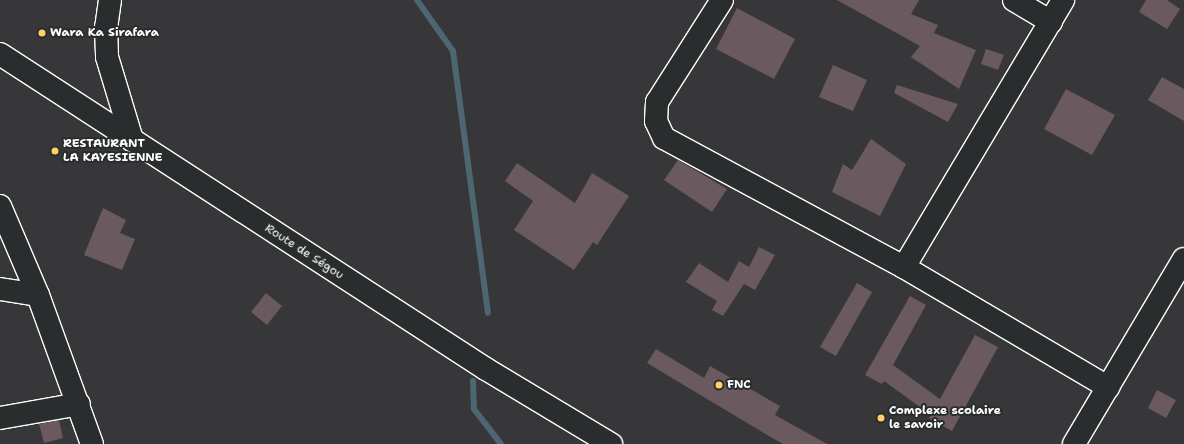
<!DOCTYPE html>
<meta charset="utf-8">
<style>
body{margin:0}
#map{position:relative;width:1184px;height:444px;overflow:hidden;background:#373638;font-family:"Shantell Sans",sans-serif}
div>[style]{position:absolute}
.stream>*{height:6px;margin:-3px;padding:0 3px;transform-origin:3px;border-radius:3px;background:#4e6672}
.building>*{inset:0;background:#6b5960}
.roads{filter:drop-shadow(1px 0 #fff) drop-shadow(-1px 0 #fff) drop-shadow(0 1px #fff) drop-shadow(0 -1px #fff)}
.minor>*{height:22px;margin:-11px;padding:0 11px;transform-origin:11px;border-radius:11px;background:#2a2d2e}
.highway>*{height:22px;margin:-11px;padding:0 11px;transform-origin:11px;border-radius:11px;background:#2a2d2e}
.dots>*{width:11px;height:11px;translate:-50% -50%;box-sizing:border-box;border:2px solid #2a2d2e;border-radius:50%}
span{translate:-50% -50%;white-space:nowrap;text-align:center;line-height:1.15;-webkit-text-stroke:4px #2a2d2e;paint-order:stroke}
.poi-label{font-size:12px;color:#fff;font-weight:700}
.left{translate:0 -50%;text-align:left}
.street-label{font-size:12px;color:#fff}
</style>
<div id="map">
<div class="stream">
<i style="left:417px;top:0;width:62px;rotate:54.8deg"></i>
<i style="left:453px;top:51px;width:264px;rotate:82.4deg"></i>
<i style="left:473px;top:381px;width:28px;rotate:88deg"></i>
<i style="left:474px;top:409px;width:44px;rotate:52.4deg"></i>
</div>
<div class="building">
<i style="clip-path:polygon(837px 0,919px 0,911px 14px,938px 25px,934px 33px,976px 50px,959px 89px,911px 57px,920px 46px)"></i>
<i style="clip-path:polygon(1146px 0,1167px 0,1180px 9px,1167px 29px,1139px 12px)"></i>
<i style="clip-path:polygon(737px 8px,795px 39px,774px 79px,716px 49px)"></i>
<i style="clip-path:polygon(986px 49px,1004px 55px,998px 70px,981px 64px)"></i>
<i style="clip-path:polygon(833px 65px,867px 80px,853px 111px,819px 97px)"></i>
<i style="clip-path:polygon(1162px 77px,1184px 89px,1184px 121px,1148px 100px)"></i>
<i style="clip-path:polygon(897px 85px,958px 104px,948px 122px,894px 93px)"></i>
<i style="clip-path:polygon(1066px 89px,1115px 115px,1092px 155px,1044px 129px)"></i>
<i style="clip-path:polygon(871px 139px,906px 164px,880px 216px,832px 192px,843px 164px,852px 170px)"></i>
<i style="clip-path:polygon(678px 160px,727px 189px,712px 212px,664px 180px)"></i>
<i style="clip-path:polygon(517px 163px,575px 203px,592px 173px,629px 196px,597px 245px,593px 242px,574px 270px,514px 230px,533px 201px,505px 181px)"></i>
<i style="clip-path:polygon(103px 208px,126px 220px,120px 233px,135px 239px,122px 270px,84px 255px)"></i>
<i style="clip-path:polygon(759px 247px,775px 255px,755px 290px,744px 284px,723px 316px,712px 310px,717px 301px,686px 282px,699px 263px,728px 282px,739px 261px,749px 267px)"></i>
<i style="clip-path:polygon(857px 283px,872px 292px,836px 356px,820px 347px)"></i>
<i style="clip-path:polygon(266px 293px,282px 306px,267px 325px,251px 312px)"></i>
<i style="clip-path:polygon(910px 296px,926px 305px,893px 365px,940px 399px,975px 335px,998px 347px,952px 431px,929px 418px,931px 415px,884px 381px,882px 384px,865px 375px)"></i>
<i style="clip-path:polygon(656px 349px,704px 378px,710px 366px,780px 406px,775px 415px,827px 444px,783px 444px,769px 436px,647px 363px)"></i>
<i style="clip-path:polygon(1157px 390px,1176px 400px,1166px 418px,1148px 408px)"></i>
<i style="clip-path:polygon(59px 420px,63px 438px,44px 443px,39px 424px)"></i>
</div>
<div class="roads">
<div class="minor">
<i style="left:110px;top:0;width:27px;rotate:98deg"></i>
<i style="left:106px;top:27px;width:30px;rotate:88deg"></i>
<i style="left:107px;top:57px;width:87px;rotate:73.2deg"></i>
<i style="left:722px;top:0;width:121px;rotate:122.5deg"></i>
<i style="left:657px;top:102px;width:19px;rotate:93deg"></i>
<i style="left:656px;top:121px;width:19px;rotate:65deg"></i>
<i style="left:664px;top:138px;width:272px;rotate:28.3deg"></i>
<i style="left:904px;top:267px;width:237px;rotate:30.5deg"></i>
<i style="left:1014px;top:0;width:43px;rotate:30.7deg"></i>
<i style="left:0;top:206px;width:97px;rotate:66.9deg"></i>
<i style="left:38px;top:295px;width:158px;rotate:70.1deg"></i>
<i style="left:904px;top:267px;width:311px;rotate:-59.2deg"></i>
<i style="left:0;top:289px;width:38px;rotate:9deg"></i>
<i style="left:0;top:418px;width:80px;rotate:-10deg"></i>
<i style="left:1074px;top:444px;width:215px;rotate:-59.3deg"></i>
</div>
<div class="highway">
<i style="left:0;top:54px;width:579px;rotate:32.95deg"></i>
<i style="left:486px;top:369px;width:146px;rotate:31deg"></i>
</div>
</div>
<div class="dots">
<i style="left:42px;top:33px;background:#ffd166"></i>
<i style="left:55px;top:151px;background:#ffd166"></i>
<i style="left:719px;top:385px;background:#ffd166"></i>
<i style="left:881px;top:418px;background:#ffd166"></i>
</div>
<div class="poi-label">
<span class="left" style="left:50px;top:33px">Wara Ka Sirafara</span>
<span class="left" style="left:63px;top:151px">RESTAURANT<br>LA KAYESIENNE</span>
<span class="left" style="left:727px;top:385px">FNC</span>
<span class="left" style="left:889px;top:418px">Complexe scolaire<br>le savoir</span>
</div>
<div class="street-label">
<span style="left:304px;top:252px;rotate:33deg">Route de Ségou</span>
</div>
</div>
